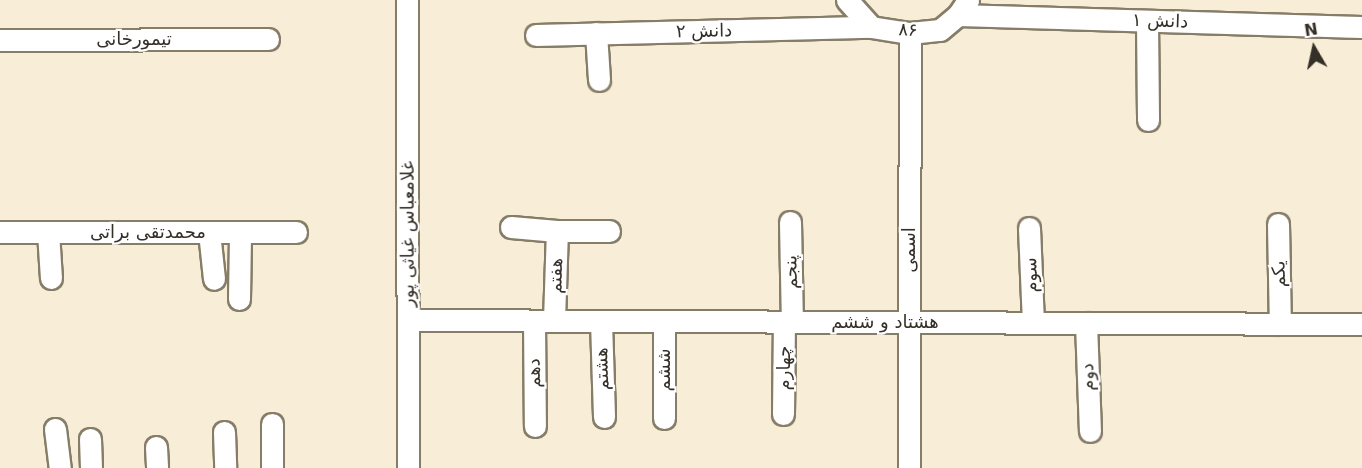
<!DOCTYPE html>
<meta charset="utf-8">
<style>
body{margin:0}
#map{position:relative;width:1362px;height:468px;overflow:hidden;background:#f8edd6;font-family:"DejaVu Sans",Cairo,sans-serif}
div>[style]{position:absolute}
.roads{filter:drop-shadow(2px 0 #867d68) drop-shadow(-2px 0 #867d68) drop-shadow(0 2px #867d68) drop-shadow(0 -2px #867d68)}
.minor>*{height:21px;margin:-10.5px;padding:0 10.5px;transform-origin:10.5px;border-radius:10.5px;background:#fff}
span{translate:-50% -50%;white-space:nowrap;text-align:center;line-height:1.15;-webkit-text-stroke:4.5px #fff;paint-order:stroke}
.street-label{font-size:18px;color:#343028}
.north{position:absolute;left:1284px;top:18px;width:60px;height:60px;-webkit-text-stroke:4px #fff;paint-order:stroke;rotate:351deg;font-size:16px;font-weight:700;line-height:24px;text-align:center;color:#343028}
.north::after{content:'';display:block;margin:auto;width:21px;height:27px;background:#343028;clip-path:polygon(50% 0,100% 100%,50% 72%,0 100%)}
</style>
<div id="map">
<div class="roads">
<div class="minor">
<i style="left:407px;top:0;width:468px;rotate:89.9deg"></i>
<i style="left:847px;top:0;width:36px;rotate:48deg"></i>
<i style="left:871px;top:27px;width:39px;rotate:9deg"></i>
<i style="left:910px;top:33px;width:30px;rotate:-6deg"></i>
<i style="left:940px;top:30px;width:23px;rotate:-40deg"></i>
<i style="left:958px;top:15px;width:18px;rotate:-56deg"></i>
<i style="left:958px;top:15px;width:404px;rotate:1.7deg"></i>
<i style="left:1147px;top:21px;width:99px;rotate:89.4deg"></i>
<i style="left:596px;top:33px;width:47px;rotate:86.3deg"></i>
<i style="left:536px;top:35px;width:335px;rotate:-1.4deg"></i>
<i style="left:0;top:40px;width:268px;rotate:-0.2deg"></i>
<i style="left:790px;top:222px;width:100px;rotate:88.9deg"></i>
<i style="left:1278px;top:224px;width:100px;rotate:88.9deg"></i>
<i style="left:511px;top:227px;width:46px;rotate:5deg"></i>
<i style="left:1029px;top:228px;width:95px;rotate:87.6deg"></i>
<i style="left:0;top:232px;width:296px"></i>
<i style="left:48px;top:232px;width:46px;rotate:86.3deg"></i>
<i style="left:209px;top:232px;width:47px;rotate:83.9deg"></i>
<i style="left:239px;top:299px;width:67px;rotate:-89.1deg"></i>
<i style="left:408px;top:320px;width:954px;rotate:0.24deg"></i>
<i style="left:554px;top:320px;width:89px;rotate:-88.1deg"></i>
<i style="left:557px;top:231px;width:52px"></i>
<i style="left:534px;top:321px;width:105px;rotate:89.5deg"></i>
<i style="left:601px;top:321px;width:96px;rotate:88.2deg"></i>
<i style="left:1086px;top:323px;width:108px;rotate:87.9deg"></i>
<i style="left:783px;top:414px;width:92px;rotate:-89.4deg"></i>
<i style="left:664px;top:418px;width:97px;rotate:-90deg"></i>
<i style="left:272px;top:424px;width:44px;rotate:90deg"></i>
<i style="left:55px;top:429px;width:39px;rotate:83deg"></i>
<i style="left:224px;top:432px;width:36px;rotate:88deg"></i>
<i style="left:90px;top:439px;width:29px;rotate:88deg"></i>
<i style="left:156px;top:447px;width:21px;rotate:87deg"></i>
<i style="left:909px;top:468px;width:435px;rotate:-89.9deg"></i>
</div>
</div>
<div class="street-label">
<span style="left:1160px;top:21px;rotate:2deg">دانش ۱</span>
<span style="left:908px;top:30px;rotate:2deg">۸۶</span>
<span style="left:704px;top:31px;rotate:-1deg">دانش ۲</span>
<span style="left:134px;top:39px">تیمورخانی</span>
<span style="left:148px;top:232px">محمدتقی براتی</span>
<span style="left:408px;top:234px;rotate:-90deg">غلامعباس غیاثی پور</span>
<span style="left:909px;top:250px;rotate:-90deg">اسمی</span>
<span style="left:791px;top:272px;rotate:-91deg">پنجم</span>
<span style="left:1279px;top:274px;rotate:-91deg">یکم</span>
<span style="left:1031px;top:275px;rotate:-92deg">سوم</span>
<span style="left:556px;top:276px;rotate:-89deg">هفتم</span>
<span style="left:885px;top:322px">هشتاد و ششم</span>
<span style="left:784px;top:368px;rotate:-90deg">چهارم</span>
<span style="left:602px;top:369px;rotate:-92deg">هشتم</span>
<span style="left:664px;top:370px;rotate:-90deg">ششم</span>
<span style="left:534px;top:373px;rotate:-91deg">دهم</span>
<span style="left:1088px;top:377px;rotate:-92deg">دوم</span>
</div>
<div class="north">N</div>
</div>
